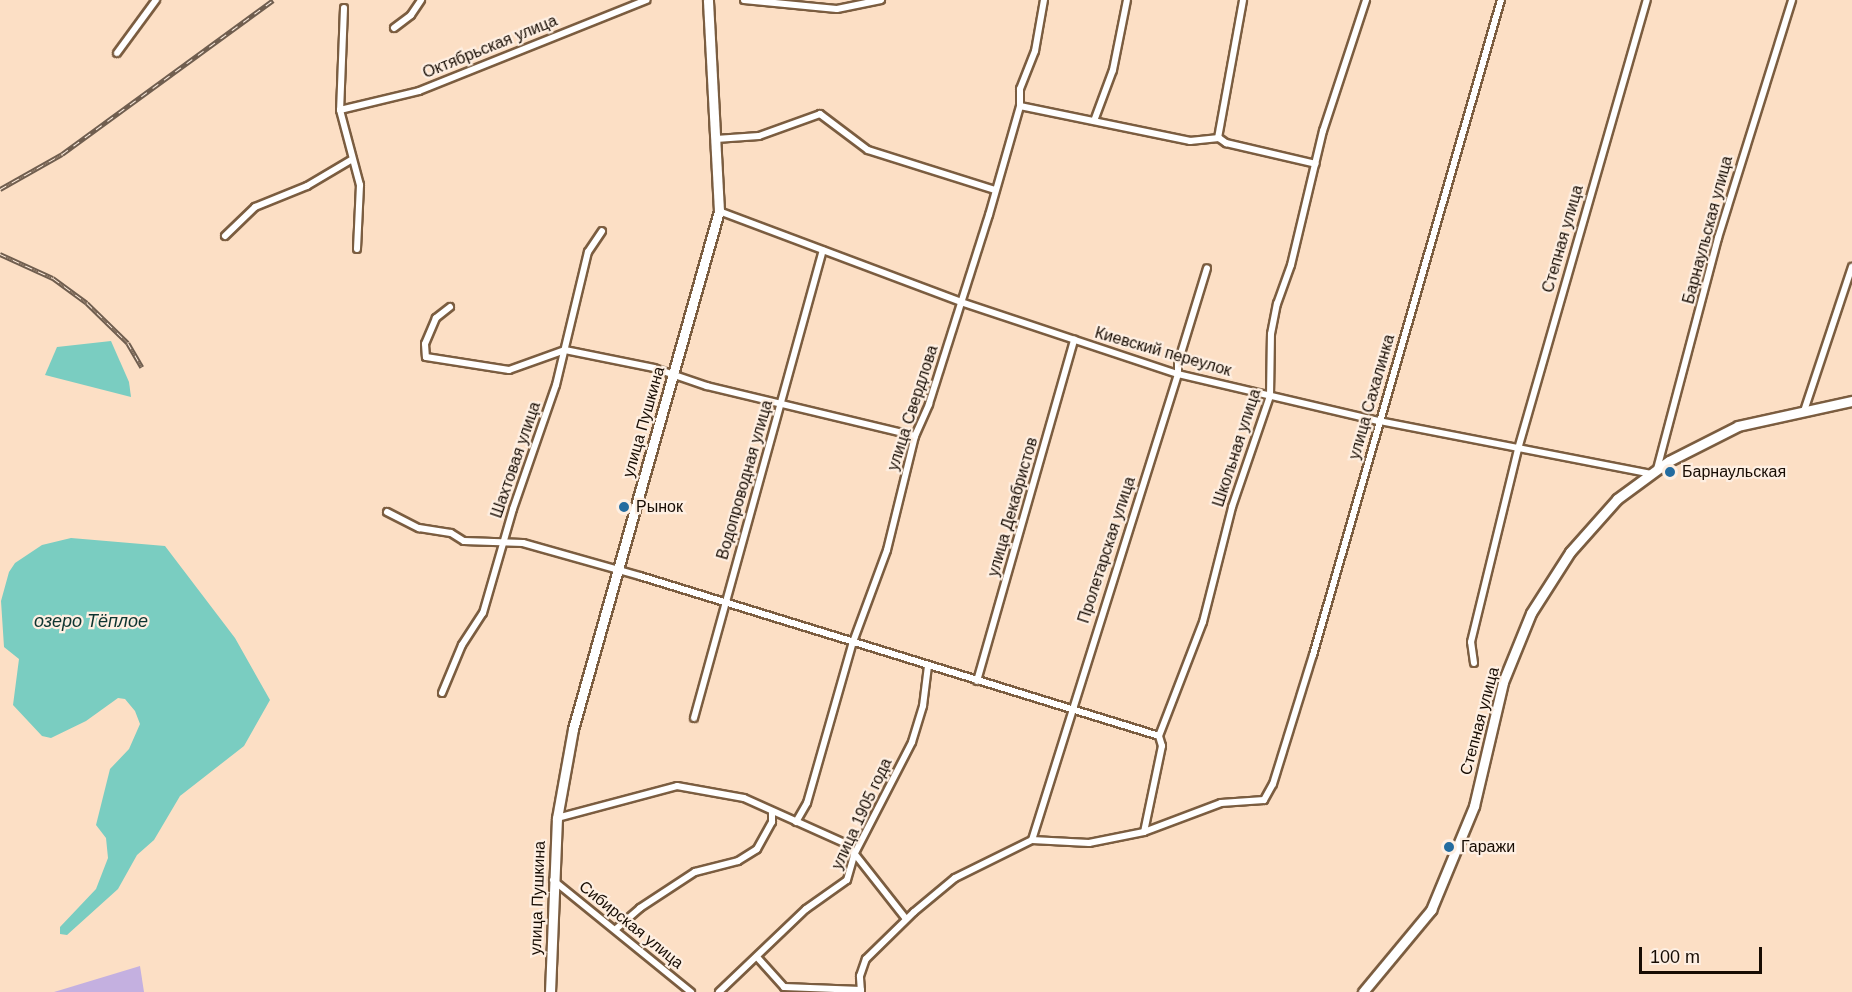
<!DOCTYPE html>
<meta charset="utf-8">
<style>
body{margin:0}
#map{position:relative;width:1852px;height:992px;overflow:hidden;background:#fcdfc5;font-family:Helvetica,sans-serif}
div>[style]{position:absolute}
.green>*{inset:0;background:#c4b0e0}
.water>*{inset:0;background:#7acdc1}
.roads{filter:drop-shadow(2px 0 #7b5d40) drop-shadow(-2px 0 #7b5d40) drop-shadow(0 2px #7b5d40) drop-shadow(0 -2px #7b5d40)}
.street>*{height:6px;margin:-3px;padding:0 3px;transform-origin:3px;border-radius:3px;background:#fff}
.secondary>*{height:9px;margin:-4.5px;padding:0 4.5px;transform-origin:4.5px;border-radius:4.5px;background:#fff}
.rail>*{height:4.5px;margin-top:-2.25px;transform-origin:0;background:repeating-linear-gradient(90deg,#feefe2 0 7px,#705e4f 0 14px);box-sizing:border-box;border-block:2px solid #705e4f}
.dots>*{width:16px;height:16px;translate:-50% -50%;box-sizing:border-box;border:3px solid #feefe2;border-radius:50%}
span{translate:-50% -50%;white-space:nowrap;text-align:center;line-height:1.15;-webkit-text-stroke:4.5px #feefe2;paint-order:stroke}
.street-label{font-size:16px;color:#170c03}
.poi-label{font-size:16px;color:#170c03}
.left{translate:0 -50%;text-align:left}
.water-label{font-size:18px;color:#0d3530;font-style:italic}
.scale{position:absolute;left:1639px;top:947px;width:123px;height:27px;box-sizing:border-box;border:3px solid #170c03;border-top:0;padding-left:8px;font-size:18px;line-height:21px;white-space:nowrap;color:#170c03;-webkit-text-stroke:4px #feefe2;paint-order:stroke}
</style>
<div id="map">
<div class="green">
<i style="clip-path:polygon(140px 966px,144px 992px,54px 992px)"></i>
</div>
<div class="water">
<i style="clip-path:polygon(111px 341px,129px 382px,131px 397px,45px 375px,57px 347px)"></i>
<i style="clip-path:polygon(71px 538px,165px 546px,235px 638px,270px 700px,244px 746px,180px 796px,154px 840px,137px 855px,118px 889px,67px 935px,60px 934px,60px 927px,96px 889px,108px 858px,106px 838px,96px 825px,110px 769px,129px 749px,140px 724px,135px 711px,125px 699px,118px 698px,86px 721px,51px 738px,42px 736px,13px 705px,19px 659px,4px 647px,1px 601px,9px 572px,15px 563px,42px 545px)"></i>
</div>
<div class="roads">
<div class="street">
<i style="left:744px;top:0;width:93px;rotate:5.5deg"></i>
<i style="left:837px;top:9px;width:45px;rotate:-11.6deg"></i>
<i style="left:344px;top:8px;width:102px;rotate:92.2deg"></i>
<i style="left:340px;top:110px;width:78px;rotate:75.1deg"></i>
<i style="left:360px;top:185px;width:64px;rotate:92.7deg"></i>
<i style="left:394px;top:28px;width:21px;rotate:-37deg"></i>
<i style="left:411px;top:15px;width:18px;rotate:-56deg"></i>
<i style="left:117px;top:53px;width:66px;rotate:-53.7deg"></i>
<i style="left:1020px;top:106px;width:174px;rotate:11.6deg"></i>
<i style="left:1190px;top:141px;width:29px;rotate:-6deg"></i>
<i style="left:1219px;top:138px;width:9px;rotate:36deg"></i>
<i style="left:1226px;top:143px;width:92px;rotate:13.1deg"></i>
<i style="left:340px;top:110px;width:81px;rotate:-13.5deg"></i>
<i style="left:419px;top:91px;width:245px;rotate:-21.8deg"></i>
<i style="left:1094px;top:121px;width:54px;rotate:-69.6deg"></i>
<i style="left:1113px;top:70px;width:71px;rotate:-78.7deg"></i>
<i style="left:1218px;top:138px;width:140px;rotate:-79.7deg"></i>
<i style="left:716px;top:139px;width:43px;rotate:-4deg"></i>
<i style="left:759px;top:136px;width:65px;rotate:-19.8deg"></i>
<i style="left:820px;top:114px;width:60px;rotate:36.9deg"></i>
<i style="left:868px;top:150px;width:133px;rotate:17.5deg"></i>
<i style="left:719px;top:211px;width:259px;rotate:20.6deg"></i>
<i style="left:961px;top:302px;width:229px;rotate:18.4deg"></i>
<i style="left:1178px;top:374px;width:206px;rotate:13.2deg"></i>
<i style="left:1379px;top:421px;width:277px;rotate:11deg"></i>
<i style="left:225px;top:236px;width:42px;rotate:-44deg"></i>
<i style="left:255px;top:207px;width:56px;rotate:-22deg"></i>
<i style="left:307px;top:186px;width:51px;rotate:-30.6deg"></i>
<i style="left:450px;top:307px;width:18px;rotate:142deg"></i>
<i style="left:436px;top:318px;width:28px;rotate:113deg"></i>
<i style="left:425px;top:344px;width:13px;rotate:86deg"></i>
<i style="left:426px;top:357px;width:84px;rotate:8.9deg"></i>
<i style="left:509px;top:370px;width:59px;rotate:-19.7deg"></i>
<i style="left:565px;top:350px;width:91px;rotate:11.4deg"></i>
<i style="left:654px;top:368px;width:56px;rotate:18.8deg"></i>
<i style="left:707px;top:386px;width:214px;rotate:13.5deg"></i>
<i style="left:1804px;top:411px;width:152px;rotate:-71.6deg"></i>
<i style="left:1657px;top:469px;width:239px;rotate:-75.2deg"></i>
<i style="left:1718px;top:238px;width:249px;rotate:-72.7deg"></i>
<i style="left:387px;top:512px;width:36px;rotate:27deg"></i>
<i style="left:419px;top:528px;width:32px;rotate:9deg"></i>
<i style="left:451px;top:533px;width:15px;rotate:32deg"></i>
<i style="left:464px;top:541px;width:59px;rotate:1.9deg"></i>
<i style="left:523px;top:543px;width:122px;rotate:15.8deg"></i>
<i style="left:640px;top:576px;width:543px;rotate:17.13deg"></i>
<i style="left:1474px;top:663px;width:21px;rotate:-98deg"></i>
<i style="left:1471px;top:642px;width:199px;rotate:-76.3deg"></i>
<i style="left:1518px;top:449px;width:467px;rotate:-74deg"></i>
<i style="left:977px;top:681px;width:355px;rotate:-74.1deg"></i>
<i style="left:442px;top:693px;width:52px;rotate:-67.4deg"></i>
<i style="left:462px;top:645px;width:38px;rotate:-57deg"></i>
<i style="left:483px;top:613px;width:108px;rotate:-73.9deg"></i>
<i style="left:513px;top:509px;width:131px;rotate:-70.9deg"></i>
<i style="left:556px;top:385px;width:137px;rotate:-76.5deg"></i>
<i style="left:588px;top:252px;width:25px;rotate:-56deg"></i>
<i style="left:694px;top:718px;width:485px;rotate:-74.6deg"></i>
<i style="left:557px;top:818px;width:124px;rotate:-14.9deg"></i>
<i style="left:677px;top:786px;width:68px;rotate:10.2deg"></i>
<i style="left:744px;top:798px;width:113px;rotate:24.1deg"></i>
<i style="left:847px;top:844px;width:95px;rotate:51.8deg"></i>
<i style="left:796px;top:822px;width:22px;rotate:-60deg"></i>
<i style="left:807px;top:803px;width:167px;rotate:-74.1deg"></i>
<i style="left:853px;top:642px;width:98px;rotate:-69.7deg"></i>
<i style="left:887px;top:550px;width:117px;rotate:-76.2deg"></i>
<i style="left:915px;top:436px;width:35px;rotate:-66deg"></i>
<i style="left:929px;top:404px;width:198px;rotate:-72.4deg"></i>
<i style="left:989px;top:215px;width:113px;rotate:-74.1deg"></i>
<i style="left:1020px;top:106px;width:17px;rotate:-90deg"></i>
<i style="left:1020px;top:89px;width:41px;rotate:-68.5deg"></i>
<i style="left:1035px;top:51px;width:52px;rotate:-80deg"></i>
<i style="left:1144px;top:832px;width:88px;rotate:-78.2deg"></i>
<i style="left:1162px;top:746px;width:10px;rotate:-107deg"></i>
<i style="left:1159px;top:736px;width:122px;rotate:-68.9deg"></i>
<i style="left:1203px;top:622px;width:119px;rotate:-75.8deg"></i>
<i style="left:1232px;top:507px;width:117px;rotate:-71.1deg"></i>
<i style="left:1270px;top:396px;width:62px;rotate:-89.1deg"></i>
<i style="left:1271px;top:334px;width:31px;rotate:-79deg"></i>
<i style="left:1277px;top:304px;width:41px;rotate:-70.3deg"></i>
<i style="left:1291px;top:265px;width:138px;rotate:-76.6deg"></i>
<i style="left:1323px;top:131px;width:138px;rotate:-71.8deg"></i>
<i style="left:1032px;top:840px;width:488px;rotate:-72.6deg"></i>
<i style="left:1178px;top:374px;width:11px;rotate:-90deg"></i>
<i style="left:1178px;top:363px;width:99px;rotate:-73deg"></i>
<i style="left:553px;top:880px;width:178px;rotate:39.1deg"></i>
<i style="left:616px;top:929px;width:32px;rotate:-41deg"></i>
<i style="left:640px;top:908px;width:66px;rotate:-33.2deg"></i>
<i style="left:695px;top:872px;width:44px;rotate:-14.3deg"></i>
<i style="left:738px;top:861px;width:22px;rotate:-32deg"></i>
<i style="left:757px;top:849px;width:31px;rotate:-61deg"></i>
<i style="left:772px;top:822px;width:9px;rotate:-90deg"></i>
<i style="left:757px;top:957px;width:40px;rotate:48deg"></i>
<i style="left:784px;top:987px;width:77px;rotate:2.2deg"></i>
<i style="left:719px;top:992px;width:120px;rotate:-43.7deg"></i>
<i style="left:806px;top:909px;width:50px;rotate:-35.3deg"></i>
<i style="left:847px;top:880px;width:26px;rotate:-74deg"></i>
<i style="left:854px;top:855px;width:127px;rotate:-62.8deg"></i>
<i style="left:912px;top:742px;width:38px;rotate:-73deg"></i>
<i style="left:923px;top:706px;width:40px;rotate:-82.9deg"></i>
<i style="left:861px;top:992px;width:16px;rotate:-94deg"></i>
<i style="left:860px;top:976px;width:18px;rotate:-71deg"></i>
<i style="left:866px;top:959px;width:67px;rotate:-44.4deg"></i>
<i style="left:914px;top:912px;width:53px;rotate:-39.7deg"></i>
<i style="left:955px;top:878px;width:86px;rotate:-26.3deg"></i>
<i style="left:1032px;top:840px;width:57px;rotate:3deg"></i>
<i style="left:1089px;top:843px;width:56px;rotate:-11.3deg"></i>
<i style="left:1144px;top:832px;width:82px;rotate:-20.6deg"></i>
<i style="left:1221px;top:803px;width:43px;rotate:-4deg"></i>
<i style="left:1264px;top:800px;width:18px;rotate:-61deg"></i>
<i style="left:1273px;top:784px;width:135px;rotate:-72.8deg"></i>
<i style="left:1313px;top:655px;width:681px;rotate:-73.99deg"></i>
</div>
<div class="secondary">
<i style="left:550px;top:992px;width:174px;rotate:-87.7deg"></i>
<i style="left:557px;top:818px;width:90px;rotate:-79.8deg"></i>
<i style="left:573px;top:729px;width:538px;rotate:-74.26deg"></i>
<i style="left:719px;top:211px;width:211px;rotate:-93deg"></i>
<i style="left:1363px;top:992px;width:107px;rotate:-50.3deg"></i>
<i style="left:1431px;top:910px;width:113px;rotate:-67.5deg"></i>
<i style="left:1474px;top:806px;width:127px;rotate:-76.8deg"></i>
<i style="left:1503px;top:682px;width:74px;rotate:-67.9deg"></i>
<i style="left:1531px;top:613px;width:72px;rotate:-57.4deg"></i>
<i style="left:1570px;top:552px;width:71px;rotate:-48.4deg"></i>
<i style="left:1617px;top:499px;width:64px;rotate:-36.2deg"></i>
<i style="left:1669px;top:461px;width:77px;rotate:-26.9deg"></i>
<i style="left:1738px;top:426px;width:117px;rotate:-12.4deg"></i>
</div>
</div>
<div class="rail">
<i style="left:0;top:189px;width:71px;rotate:-29.4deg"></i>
<i style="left:62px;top:154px;width:261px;rotate:-36.1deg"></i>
<i style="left:0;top:254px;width:58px;rotate:24.4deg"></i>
<i style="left:53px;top:278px;width:42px;rotate:36.3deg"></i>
<i style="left:87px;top:303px;width:57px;rotate:44.3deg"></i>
<i style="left:128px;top:343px;width:28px;rotate:60deg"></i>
</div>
<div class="dots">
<i style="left:1670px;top:472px;background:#236ca0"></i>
<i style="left:624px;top:507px;background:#236ca0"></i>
<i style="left:1449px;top:847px;background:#236ca0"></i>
</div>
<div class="street-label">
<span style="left:490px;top:47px;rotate:-22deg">Октябрьская улица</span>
<span style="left:1708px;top:230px;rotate:-75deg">Барнаульская улица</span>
<span style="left:1563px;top:239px;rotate:-74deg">Степная улица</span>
<span style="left:1163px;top:352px;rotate:16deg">Киевский переулок</span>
<span style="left:1372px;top:397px;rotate:-74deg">улица Сахалинка</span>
<span style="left:913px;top:408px;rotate:-72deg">улица Свердлова</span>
<span style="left:644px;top:422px;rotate:-74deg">улица Пушкина</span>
<span style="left:1237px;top:448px;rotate:-72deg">Школьная улица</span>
<span style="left:516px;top:460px;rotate:-71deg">Шахтовая улица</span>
<span style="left:745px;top:480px;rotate:-74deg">Водопроводная улица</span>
<span style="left:1013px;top:507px;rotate:-74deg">улица Декабристов</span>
<span style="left:1107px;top:550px;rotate:-72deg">Пролетарская улица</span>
<span style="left:1480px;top:721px;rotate:-75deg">Степная улица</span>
<span style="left:862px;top:814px;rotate:-65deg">улица 1905 года</span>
<span style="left:538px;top:898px;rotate:-88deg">улица Пушкина</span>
<span style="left:631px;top:925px;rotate:39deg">Сибирская улица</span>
</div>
<div class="poi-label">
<span class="left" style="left:1682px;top:472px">Барнаульская</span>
<span class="left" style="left:636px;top:507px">Рынок</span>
<span class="left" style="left:1461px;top:847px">Гаражи</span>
</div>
<div class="water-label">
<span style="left:91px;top:621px">озеро Тёплое</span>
</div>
<div class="scale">100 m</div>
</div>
